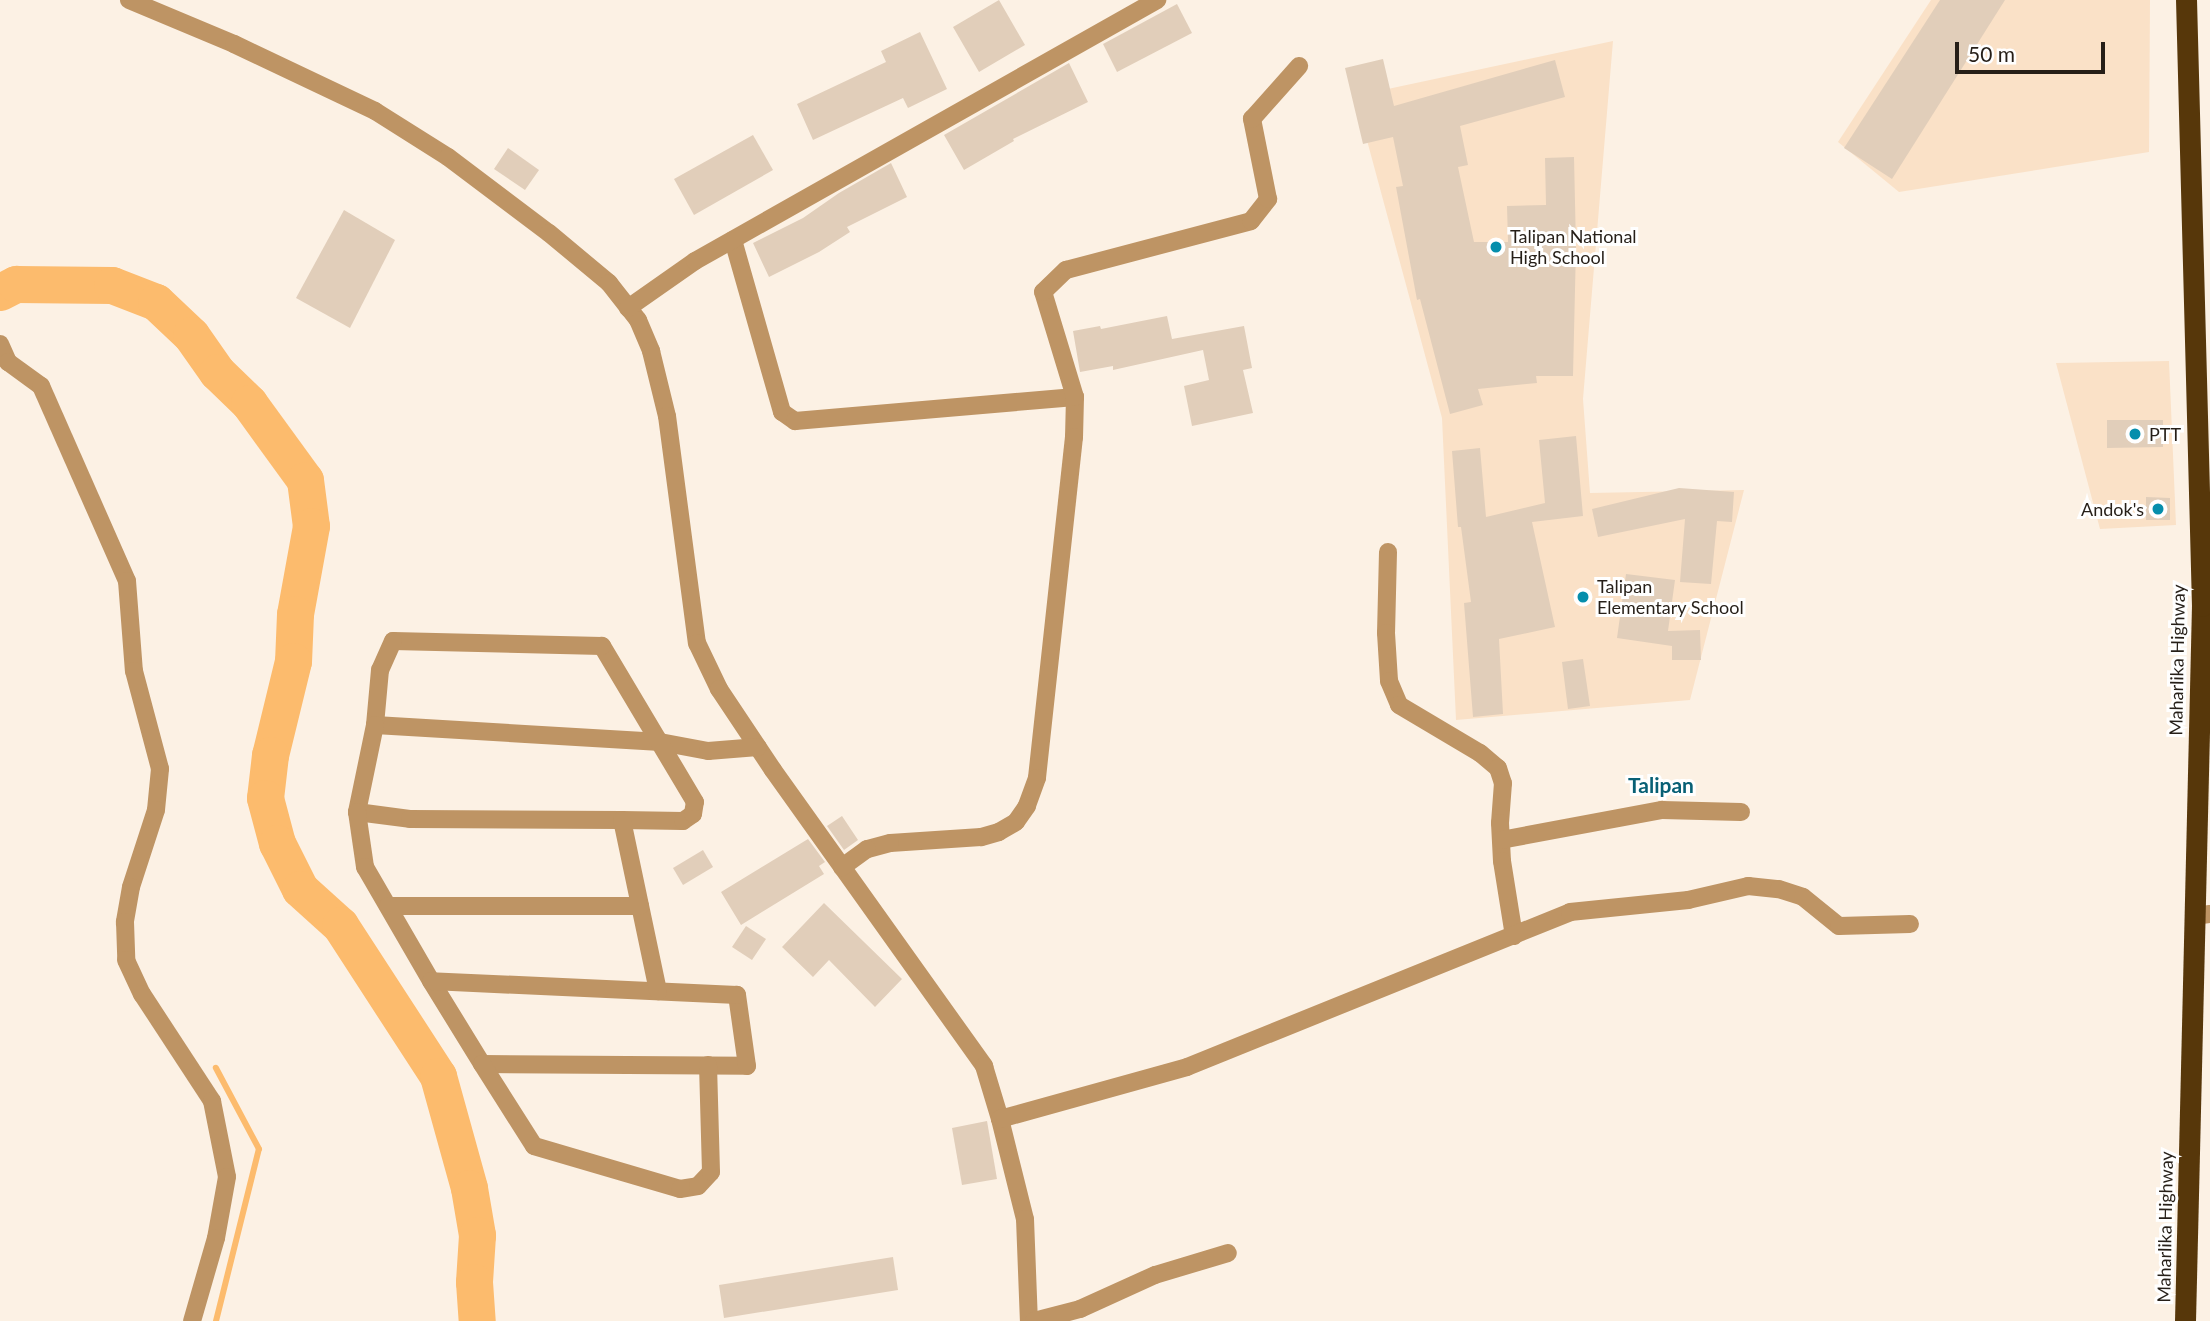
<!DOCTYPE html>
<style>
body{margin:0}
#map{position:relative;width:2210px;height:1321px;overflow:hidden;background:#fcf1e4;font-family:Lato,sans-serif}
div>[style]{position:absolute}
.built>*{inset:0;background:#fae1c7}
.stream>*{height:6px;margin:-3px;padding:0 3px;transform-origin:3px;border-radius:3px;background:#fcbb6d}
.river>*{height:37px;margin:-18.5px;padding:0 18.5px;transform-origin:18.5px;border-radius:18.5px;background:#fcbb6d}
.building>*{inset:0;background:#e1ceba}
.minor>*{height:18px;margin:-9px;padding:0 9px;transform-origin:9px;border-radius:9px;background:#be9464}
.highway>*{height:21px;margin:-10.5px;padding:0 10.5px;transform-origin:10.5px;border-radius:10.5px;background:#57370a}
.dots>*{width:19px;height:19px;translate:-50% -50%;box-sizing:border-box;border:4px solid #fff;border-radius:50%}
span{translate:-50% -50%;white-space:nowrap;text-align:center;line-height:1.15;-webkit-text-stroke:6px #fff;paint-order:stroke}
.poi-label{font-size:18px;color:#261f18}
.left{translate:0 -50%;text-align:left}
.right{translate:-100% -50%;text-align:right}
.street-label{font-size:18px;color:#261f18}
.quarter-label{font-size:21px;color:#086075;font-weight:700}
.scale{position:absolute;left:1955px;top:42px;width:150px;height:32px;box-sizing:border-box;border:4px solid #261f18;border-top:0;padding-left:9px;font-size:21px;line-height:24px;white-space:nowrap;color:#261f18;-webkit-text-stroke:5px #fff;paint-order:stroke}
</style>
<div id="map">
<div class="built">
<i style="clip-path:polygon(1931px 0,2150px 0,2149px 152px,1899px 192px,1838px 142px)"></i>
<i style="clip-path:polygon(1613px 41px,1583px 399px,1590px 493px,1744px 490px,1690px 700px,1456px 720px,1442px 418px,1355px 96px)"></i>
<i style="clip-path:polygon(2169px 361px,2176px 525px,2100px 529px,2056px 363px)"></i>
</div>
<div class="stream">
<i style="left:216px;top:1321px;width:177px;rotate:-76deg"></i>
<i style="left:259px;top:1149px;width:92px;rotate:-118deg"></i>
</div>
<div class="river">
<i style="left:0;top:292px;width:18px;rotate:-27deg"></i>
<i style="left:16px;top:284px;width:96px;rotate:0.6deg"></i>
<i style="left:112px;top:285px;width:47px;rotate:21.1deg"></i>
<i style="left:156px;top:302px;width:48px;rotate:43.3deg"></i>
<i style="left:191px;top:335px;width:45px;rotate:54.9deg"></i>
<i style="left:217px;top:372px;width:45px;rotate:44.1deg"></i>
<i style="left:249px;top:403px;width:95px;rotate:54deg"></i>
<i style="left:305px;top:480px;width:46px;rotate:82.6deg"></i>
<i style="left:311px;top:526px;width:89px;rotate:100.3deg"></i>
<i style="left:295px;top:614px;width:47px;rotate:92.4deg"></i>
<i style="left:293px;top:661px;width:97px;rotate:103.7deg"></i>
<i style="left:270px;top:755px;width:43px;rotate:96.6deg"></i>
<i style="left:265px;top:798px;width:47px;rotate:75.1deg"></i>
<i style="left:277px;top:843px;width:51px;rotate:63.4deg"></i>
<i style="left:300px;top:889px;width:54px;rotate:42deg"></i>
<i style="left:340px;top:925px;width:180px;rotate:57deg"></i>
<i style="left:438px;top:1076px;width:116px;rotate:74.5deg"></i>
<i style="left:469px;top:1188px;width:48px;rotate:80.3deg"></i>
<i style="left:477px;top:1235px;width:47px;rotate:93.7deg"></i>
<i style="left:474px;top:1282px;width:39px;rotate:86deg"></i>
</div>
<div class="building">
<i style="clip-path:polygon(999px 0,1025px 45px,979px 72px,953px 27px)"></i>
<i style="clip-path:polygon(1940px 0,2005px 0,1892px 179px,1844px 148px)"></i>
<i style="clip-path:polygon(1177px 4px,1192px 33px,1117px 72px,1103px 44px)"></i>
<i style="clip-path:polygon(920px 32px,947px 89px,908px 108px,903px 98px,813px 140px,797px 104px,886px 62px,881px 51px)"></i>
<i style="clip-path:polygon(1383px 59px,1394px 106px,1555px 60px,1565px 97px,1460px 126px,1468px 165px,1458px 167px,1474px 242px,1508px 242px,1507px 206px,1546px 205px,1545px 158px,1574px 157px,1576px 247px,1573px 376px,1536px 376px,1537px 383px,1478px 389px,1483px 405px,1450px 414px,1420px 299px,1417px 300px,1396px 187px,1403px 186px,1393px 137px,1363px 144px,1345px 68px)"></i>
<i style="clip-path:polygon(1069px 63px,1088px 102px,1013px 139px,1014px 141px,964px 170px,944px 135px)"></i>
<i style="clip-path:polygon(753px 135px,773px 170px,694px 215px,674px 179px)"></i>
<i style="clip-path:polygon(508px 148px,539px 170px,525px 190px,494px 169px)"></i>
<i style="clip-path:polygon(891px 163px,907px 197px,847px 227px,850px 232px,819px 252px,769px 277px,753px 243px,803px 218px,839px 193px)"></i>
<i style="clip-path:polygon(344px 210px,395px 240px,350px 328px,296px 298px)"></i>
<i style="clip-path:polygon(1167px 316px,1172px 339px,1244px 326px,1252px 368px,1243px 370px,1253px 413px,1192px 426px,1184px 386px,1209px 380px,1203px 350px,1113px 370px,1113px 366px,1080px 372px,1073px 331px,1100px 326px,1101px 329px)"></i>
<i style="clip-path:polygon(2107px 420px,2163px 420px,2163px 447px,2107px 448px)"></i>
<i style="clip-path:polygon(1576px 436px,1583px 516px,1532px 522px,1555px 627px,1499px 639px,1503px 714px,1473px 717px,1464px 603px,1471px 602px,1461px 527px,1458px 527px,1452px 451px,1480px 448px,1486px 517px,1545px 503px,1539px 440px)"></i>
<i style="clip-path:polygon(1679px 488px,1734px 492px,1732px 522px,1717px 521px,1711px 584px,1680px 582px,1685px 519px,1598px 537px,1592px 509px)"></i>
<i style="clip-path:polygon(2146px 497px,2170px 498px,2170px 520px,2146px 520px)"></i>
<i style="clip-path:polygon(1626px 574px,1675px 580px,1668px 631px,1700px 630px,1701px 660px,1672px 660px,1672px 646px,1617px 638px)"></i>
<i style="clip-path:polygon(1583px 659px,1590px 706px,1568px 709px,1562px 662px)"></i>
<i style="clip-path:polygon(842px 816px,858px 840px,844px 850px,827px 826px)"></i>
<i style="clip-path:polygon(808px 839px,825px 862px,819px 866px,824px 874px,741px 925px,721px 892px)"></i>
<i style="clip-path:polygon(703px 850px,713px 867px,683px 885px,673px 868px)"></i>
<i style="clip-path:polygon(824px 903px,902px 979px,875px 1007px,829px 960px,813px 977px,782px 947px)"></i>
<i style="clip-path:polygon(746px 926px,766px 939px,752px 960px,732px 947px)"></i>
<i style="clip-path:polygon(987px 1121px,997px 1179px,962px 1185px,952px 1128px)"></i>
<i style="clip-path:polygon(893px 1257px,898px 1290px,724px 1318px,719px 1285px)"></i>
</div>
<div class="minor">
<i style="left:129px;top:0;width:114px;rotate:22.7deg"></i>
<i style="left:234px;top:44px;width:156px;rotate:25.4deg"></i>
<i style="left:375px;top:111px;width:86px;rotate:32.2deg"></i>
<i style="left:448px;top:157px;width:126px;rotate:37deg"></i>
<i style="left:549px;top:233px;width:78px;rotate:39.8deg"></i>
<i style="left:609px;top:283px;width:47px;rotate:51.9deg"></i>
<i style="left:638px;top:320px;width:34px;rotate:67deg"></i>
<i style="left:651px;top:351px;width:67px;rotate:76.2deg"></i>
<i style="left:667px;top:416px;width:229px;rotate:82.5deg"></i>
<i style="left:697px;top:643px;width:51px;rotate:64.4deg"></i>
<i style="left:719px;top:689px;width:97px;rotate:56.3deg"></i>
<i style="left:773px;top:770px;width:364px;rotate:54.5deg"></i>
<i style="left:984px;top:1066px;width:55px;rotate:73.2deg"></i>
<i style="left:1000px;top:1119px;width:103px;rotate:76deg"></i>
<i style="left:1025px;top:1219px;width:102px;rotate:87.8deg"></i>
<i style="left:733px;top:240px;width:179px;rotate:74.1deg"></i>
<i style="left:782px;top:412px;width:16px;rotate:35deg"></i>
<i style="left:795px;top:421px;width:281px;rotate:-4.9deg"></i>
<i style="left:1075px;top:397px;width:40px;rotate:91.4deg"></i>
<i style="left:1074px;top:437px;width:343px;rotate:96.2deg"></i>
<i style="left:1037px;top:778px;width:30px;rotate:110deg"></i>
<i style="left:1027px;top:806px;width:19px;rotate:125deg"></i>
<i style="left:1016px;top:822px;width:20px;rotate:150deg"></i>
<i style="left:999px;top:832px;width:19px;rotate:164deg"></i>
<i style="left:981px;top:837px;width:91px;rotate:176.2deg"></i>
<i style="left:890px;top:843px;width:24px;rotate:165deg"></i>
<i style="left:867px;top:849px;width:31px;rotate:144deg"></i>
<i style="left:628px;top:308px;width:82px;rotate:-35deg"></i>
<i style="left:695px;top:261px;width:531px;rotate:-29.46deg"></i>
<i style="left:0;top:344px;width:20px;rotate:66deg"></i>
<i style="left:8px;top:362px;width:41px;rotate:36deg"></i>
<i style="left:41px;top:386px;width:213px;rotate:66.2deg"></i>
<i style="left:127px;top:581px;width:90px;rotate:85.6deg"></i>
<i style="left:134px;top:671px;width:101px;rotate:75.1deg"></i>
<i style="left:160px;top:769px;width:41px;rotate:95.6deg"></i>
<i style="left:156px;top:810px;width:81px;rotate:108deg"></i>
<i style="left:131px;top:887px;width:36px;rotate:100deg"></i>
<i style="left:125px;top:922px;width:38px;rotate:88deg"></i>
<i style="left:126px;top:960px;width:38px;rotate:65deg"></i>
<i style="left:142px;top:994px;width:128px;rotate:56.8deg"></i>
<i style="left:212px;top:1101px;width:77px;rotate:78.8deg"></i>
<i style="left:227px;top:1177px;width:62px;rotate:100.2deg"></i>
<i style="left:216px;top:1238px;width:86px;rotate:106.1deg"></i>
<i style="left:1075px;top:397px;width:110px;rotate:-106.9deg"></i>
<i style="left:1043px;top:292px;width:32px;rotate:-44deg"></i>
<i style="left:1066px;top:270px;width:191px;rotate:-14.8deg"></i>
<i style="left:1251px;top:221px;width:28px;rotate:-52deg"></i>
<i style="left:1268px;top:199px;width:82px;rotate:-101.3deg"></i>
<i style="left:1252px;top:119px;width:71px;rotate:-48.4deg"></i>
<i style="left:1388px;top:552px;width:81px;rotate:91.4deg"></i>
<i style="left:1386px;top:633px;width:48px;rotate:86.4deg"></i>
<i style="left:1389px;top:681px;width:26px;rotate:67deg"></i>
<i style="left:1399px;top:705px;width:94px;rotate:30.7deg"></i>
<i style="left:1480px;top:753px;width:23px;rotate:40deg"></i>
<i style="left:1498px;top:768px;width:16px;rotate:72deg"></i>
<i style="left:1503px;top:783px;width:40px;rotate:94.3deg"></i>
<i style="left:1500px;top:823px;width:38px;rotate:87deg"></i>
<i style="left:1502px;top:861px;width:76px;rotate:80.9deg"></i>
<i style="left:375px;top:725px;width:286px;rotate:3.4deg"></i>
<i style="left:660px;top:742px;width:49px;rotate:10.6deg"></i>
<i style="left:708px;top:751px;width:50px;rotate:-4.6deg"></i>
<i style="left:357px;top:812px;width:53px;rotate:7.5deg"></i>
<i style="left:410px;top:819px;width:212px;rotate:0.3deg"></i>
<i style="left:622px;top:820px;width:61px;rotate:0.9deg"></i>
<i style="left:683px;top:821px;width:12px;rotate:-35deg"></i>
<i style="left:693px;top:814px;width:12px;rotate:-81deg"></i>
<i style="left:695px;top:802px;width:182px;rotate:-120.8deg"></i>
<i style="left:602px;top:646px;width:209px;rotate:-178.6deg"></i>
<i style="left:393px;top:641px;width:32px;rotate:114deg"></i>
<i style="left:380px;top:670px;width:55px;rotate:95.2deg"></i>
<i style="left:375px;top:725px;width:89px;rotate:101.7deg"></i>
<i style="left:357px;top:812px;width:56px;rotate:81.7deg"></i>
<i style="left:365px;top:867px;width:132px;rotate:59.9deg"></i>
<i style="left:431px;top:981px;width:97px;rotate:58.4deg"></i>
<i style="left:482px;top:1064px;width:265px;rotate:0.4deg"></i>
<i style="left:747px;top:1066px;width:72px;rotate:-98deg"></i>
<i style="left:737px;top:995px;width:306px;rotate:-177.4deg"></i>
<i style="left:622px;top:820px;width:175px;rotate:78.1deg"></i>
<i style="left:1501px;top:840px;width:164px;rotate:-10.6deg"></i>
<i style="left:1662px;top:810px;width:79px;rotate:1.5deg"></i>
<i style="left:388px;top:906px;width:252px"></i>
<i style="left:2195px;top:916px;width:15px;rotate:-8deg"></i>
<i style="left:482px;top:1064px;width:97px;rotate:57.6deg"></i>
<i style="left:534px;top:1146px;width:152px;rotate:16.4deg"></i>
<i style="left:680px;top:1189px;width:18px;rotate:-9deg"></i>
<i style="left:698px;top:1186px;width:19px;rotate:-47deg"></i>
<i style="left:711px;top:1172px;width:107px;rotate:-91.6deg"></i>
<i style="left:1000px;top:1119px;width:194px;rotate:-15.5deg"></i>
<i style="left:1187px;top:1067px;width:413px;rotate:-22deg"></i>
<i style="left:1570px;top:912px;width:119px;rotate:-5.8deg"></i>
<i style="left:1688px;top:900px;width:62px;rotate:-13.1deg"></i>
<i style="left:1748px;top:886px;width:31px;rotate:6deg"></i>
<i style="left:1779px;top:889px;width:25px;rotate:18deg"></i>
<i style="left:1803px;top:897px;width:46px;rotate:38.9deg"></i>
<i style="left:1839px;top:926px;width:71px;rotate:-1.6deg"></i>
<i style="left:1034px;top:1321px;width:48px;rotate:-14.6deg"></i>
<i style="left:1080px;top:1309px;width:82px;rotate:-24.4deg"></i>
<i style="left:1155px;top:1275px;width:76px;rotate:-16.8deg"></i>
</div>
<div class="highway">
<i style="left:2185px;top:1321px;width:715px;rotate:-88.64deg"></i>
<i style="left:2202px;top:606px;width:606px;rotate:-91.51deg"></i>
</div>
<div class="dots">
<i style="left:1496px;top:247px;background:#058eac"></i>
<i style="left:2135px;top:434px;background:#058eac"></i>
<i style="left:2158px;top:509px;background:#058eac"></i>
<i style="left:1583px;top:597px;background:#058eac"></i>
</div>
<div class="poi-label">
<span class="left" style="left:1510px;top:247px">Talipan National<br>High School</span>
<span class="left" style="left:2149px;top:434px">PTT</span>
<span class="right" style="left:2144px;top:509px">Andok's</span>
<span class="left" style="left:1597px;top:597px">Talipan<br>Elementary School</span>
</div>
<div class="street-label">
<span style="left:2177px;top:660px;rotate:-89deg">Maharlika Highway</span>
<span style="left:2165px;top:1227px;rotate:-89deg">Maharlika Highway</span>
</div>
<div class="quarter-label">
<span style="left:1661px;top:785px">Talipan</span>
</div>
<div class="scale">50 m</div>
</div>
